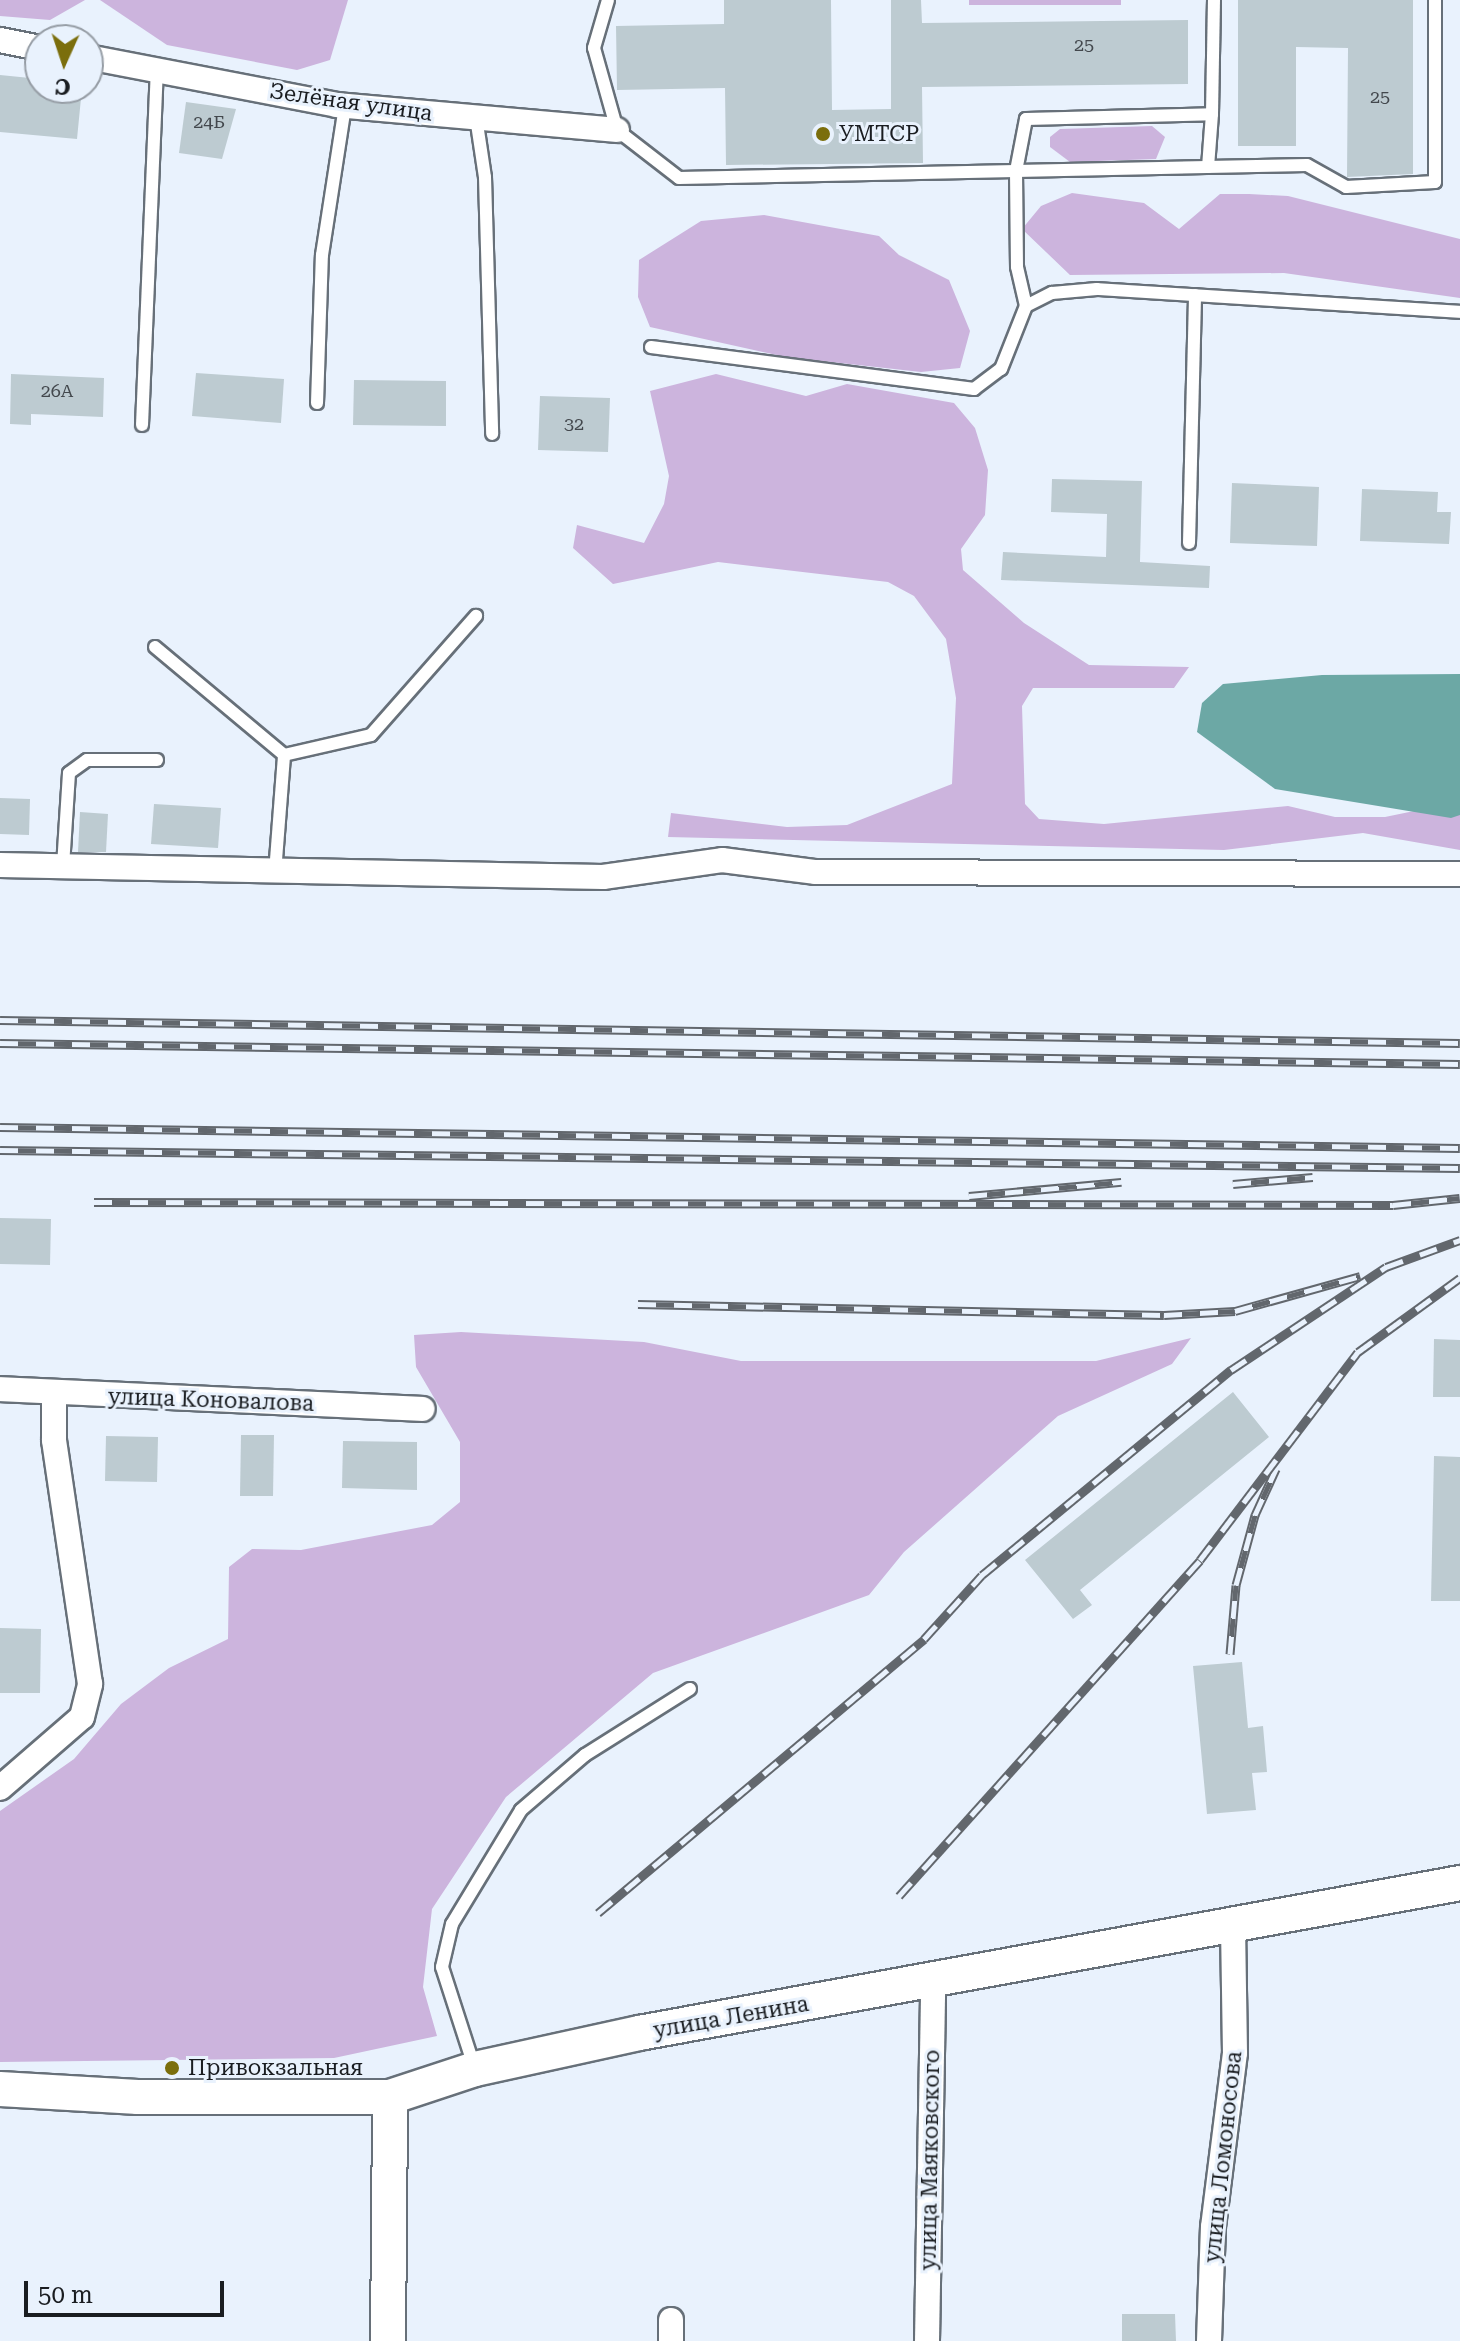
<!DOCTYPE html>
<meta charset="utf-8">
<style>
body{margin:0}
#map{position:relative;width:1460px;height:2341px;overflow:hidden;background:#e9f2fd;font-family:"Roboto Serif",serif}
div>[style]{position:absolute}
.green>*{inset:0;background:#ccb4dd}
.water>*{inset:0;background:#6ca8a5}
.building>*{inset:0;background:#bdcbd1}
.roads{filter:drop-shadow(2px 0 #677079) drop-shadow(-2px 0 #677079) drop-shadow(0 2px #677079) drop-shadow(0 -2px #677079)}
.lane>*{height:12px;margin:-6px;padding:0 6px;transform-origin:6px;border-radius:6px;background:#fff}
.street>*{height:24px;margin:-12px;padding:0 12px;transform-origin:12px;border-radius:12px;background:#fff}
.secondary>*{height:34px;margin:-17px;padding:0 17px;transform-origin:17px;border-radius:17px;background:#fff}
.rail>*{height:9px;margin-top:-4.5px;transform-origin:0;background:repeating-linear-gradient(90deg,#e9f2fd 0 18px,#62676d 0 36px);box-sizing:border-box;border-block:2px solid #62676d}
.dots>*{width:22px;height:22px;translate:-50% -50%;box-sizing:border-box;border:4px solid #e9f2fd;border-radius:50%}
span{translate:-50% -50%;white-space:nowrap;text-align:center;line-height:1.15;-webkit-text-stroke:6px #e9f2fd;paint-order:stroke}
.number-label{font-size:18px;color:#43484d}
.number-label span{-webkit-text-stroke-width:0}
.street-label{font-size:22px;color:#1a1d21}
.poi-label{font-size:22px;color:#1a1d21}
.left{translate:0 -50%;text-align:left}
.north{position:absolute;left:24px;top:24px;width:80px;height:80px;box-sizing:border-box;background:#e9f2fd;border:2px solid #969da5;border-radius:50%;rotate:183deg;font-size:22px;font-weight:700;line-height:32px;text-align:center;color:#1a1d21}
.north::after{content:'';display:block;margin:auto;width:28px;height:36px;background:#7b6e0c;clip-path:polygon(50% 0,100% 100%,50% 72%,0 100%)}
.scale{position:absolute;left:24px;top:2281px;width:200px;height:36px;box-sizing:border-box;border:4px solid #1a1d21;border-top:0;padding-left:10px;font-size:24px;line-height:28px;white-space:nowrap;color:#1a1d21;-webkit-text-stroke:6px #e9f2fd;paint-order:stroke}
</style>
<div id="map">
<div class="green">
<i style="clip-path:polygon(0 0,85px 0,50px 20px,0 16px)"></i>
<i style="clip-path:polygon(100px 0,348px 0,330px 60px,297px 70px,167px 45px)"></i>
<i style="clip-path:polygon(969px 0,1121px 0,1121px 5px,969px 5px)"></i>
<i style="clip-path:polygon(1152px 126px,1165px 137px,1156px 159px,1070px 162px,1050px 147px,1050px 137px,1060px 129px)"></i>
<i style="clip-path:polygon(1072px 193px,1144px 203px,1179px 229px,1220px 194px,1249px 194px,1288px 196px,1460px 239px,1460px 298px,1284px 273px,1070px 275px,1022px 229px,1041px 206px)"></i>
<i style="clip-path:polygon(764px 215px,879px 236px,899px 255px,949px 280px,970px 331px,960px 368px,921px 372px,786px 357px,650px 327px,638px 297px,639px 260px,701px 221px)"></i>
<i style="clip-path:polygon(716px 374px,806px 396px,847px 384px,954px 403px,975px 428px,988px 470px,985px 515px,961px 549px,963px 570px,1024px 623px,1089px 665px,1189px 667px,1174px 688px,1033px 688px,1022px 706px,1025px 804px,1039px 819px,1104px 824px,1288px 806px,1335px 817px,1385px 817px,1453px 803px,1460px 811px,1460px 850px,1363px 833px,1224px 850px,668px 837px,671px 813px,787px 827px,847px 825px,952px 784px,956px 698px,946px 639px,914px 596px,888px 582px,718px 562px,613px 584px,573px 548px,577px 525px,644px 543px,664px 504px,669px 476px,650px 391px)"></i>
<i style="clip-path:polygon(461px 1332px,644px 1342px,741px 1361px,1096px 1361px,1191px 1338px,1172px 1364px,1058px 1416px,904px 1552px,869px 1595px,653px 1673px,506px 1797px,432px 1909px,423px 1987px,437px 2036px,334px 2058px,0 2062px,0 1811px,74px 1759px,121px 1704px,169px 1668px,228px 1639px,229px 1567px,252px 1549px,301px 1550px,432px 1525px,460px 1502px,460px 1442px,416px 1367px,414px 1335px)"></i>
</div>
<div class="water">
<i style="clip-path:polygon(1460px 674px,1460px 815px,1451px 818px,1275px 789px,1197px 732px,1202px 703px,1223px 684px,1322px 675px)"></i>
</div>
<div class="building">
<i style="clip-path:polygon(724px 0,831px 0,832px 110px,891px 109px,891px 0,921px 0,922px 23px,1188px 20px,1188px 84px,922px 87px,923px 163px,726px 165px,725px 88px,617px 90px,616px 26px,724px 24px)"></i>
<i style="clip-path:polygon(1238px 0,1413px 0,1413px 174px,1347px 177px,1348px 48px,1296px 47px,1296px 146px,1238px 146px)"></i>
<i style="clip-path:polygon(0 75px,40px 79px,40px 88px,82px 88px,77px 139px,0 132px)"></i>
<i style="clip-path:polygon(186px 102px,236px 109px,222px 159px,179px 153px)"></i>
<i style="clip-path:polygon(196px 373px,284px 379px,281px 423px,192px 416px)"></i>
<i style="clip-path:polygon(11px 374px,104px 378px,103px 417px,31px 414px,31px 425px,10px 424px)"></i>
<i style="clip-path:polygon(354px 380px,446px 381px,446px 426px,353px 425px)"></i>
<i style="clip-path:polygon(540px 396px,610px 398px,608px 452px,538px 450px)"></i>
<i style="clip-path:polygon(1052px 479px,1142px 481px,1140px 562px,1210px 566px,1209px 588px,1001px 580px,1003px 552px,1106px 557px,1107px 514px,1051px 512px)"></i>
<i style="clip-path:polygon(1232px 483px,1319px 487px,1317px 546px,1230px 543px)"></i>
<i style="clip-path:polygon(1362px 489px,1438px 492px,1437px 512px,1451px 512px,1449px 544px,1360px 541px)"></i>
<i style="clip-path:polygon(0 798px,30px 799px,29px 835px,0 834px)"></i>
<i style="clip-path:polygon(154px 804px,221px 808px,218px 848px,151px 844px)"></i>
<i style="clip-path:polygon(80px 812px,108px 814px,106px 852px,78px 852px)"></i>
<i style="clip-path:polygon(0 1218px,51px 1219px,50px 1265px,0 1264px)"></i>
<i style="clip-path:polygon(1434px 1339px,1460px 1340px,1460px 1397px,1433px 1397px)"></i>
<i style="clip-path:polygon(1233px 1392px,1269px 1437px,1080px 1590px,1092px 1605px,1073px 1619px,1025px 1560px)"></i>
<i style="clip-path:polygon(241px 1435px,274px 1435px,273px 1496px,240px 1496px)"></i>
<i style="clip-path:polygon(106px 1436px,158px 1437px,157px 1482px,105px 1481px)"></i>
<i style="clip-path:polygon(343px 1441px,417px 1442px,417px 1490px,342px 1488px)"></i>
<i style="clip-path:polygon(1434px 1456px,1460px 1457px,1460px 1601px,1431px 1601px)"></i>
<i style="clip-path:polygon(0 1628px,41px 1629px,40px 1693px,0 1693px)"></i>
<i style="clip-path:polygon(1242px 1662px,1248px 1728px,1263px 1726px,1267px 1772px,1252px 1773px,1256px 1810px,1207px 1814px,1193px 1666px)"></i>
<i style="clip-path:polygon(1122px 2314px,1175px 2314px,1176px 2341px,1122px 2341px)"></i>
</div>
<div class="roads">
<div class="lane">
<i style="left:608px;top:0;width:50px;rotate:106.3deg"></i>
<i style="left:594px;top:48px;width:85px;rotate:74.3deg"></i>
<i style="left:617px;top:130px;width:78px;rotate:37.7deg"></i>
<i style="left:679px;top:178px;width:628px;rotate:-1.19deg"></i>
<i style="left:1307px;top:165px;width:45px;rotate:29.4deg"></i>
<i style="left:1346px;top:187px;width:89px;rotate:-3.2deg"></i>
<i style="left:1435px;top:182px;width:182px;rotate:-90deg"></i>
<i style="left:1212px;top:114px;width:114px;rotate:-89deg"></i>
<i style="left:476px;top:117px;width:61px;rotate:81.5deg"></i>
<i style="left:485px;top:177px;width:257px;rotate:88.4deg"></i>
<i style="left:1026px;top:306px;width:40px;rotate:-103deg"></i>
<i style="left:1017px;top:267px;width:96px;rotate:-90.6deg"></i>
<i style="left:1016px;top:171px;width:53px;rotate:-79.1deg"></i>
<i style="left:1026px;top:119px;width:186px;rotate:-1.5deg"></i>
<i style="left:1212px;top:114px;width:53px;rotate:94.3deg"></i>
<i style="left:651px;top:347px;width:326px;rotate:7.4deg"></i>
<i style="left:974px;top:389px;width:34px;rotate:-37deg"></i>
<i style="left:1001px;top:369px;width:68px;rotate:-68.4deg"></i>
<i style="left:1026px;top:306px;width:29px;rotate:-27deg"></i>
<i style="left:1052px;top:293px;width:45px;rotate:-5.1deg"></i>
<i style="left:1097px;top:289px;width:364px;rotate:3.6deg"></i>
<i style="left:317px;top:403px;width:148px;rotate:-88.1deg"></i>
<i style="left:322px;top:255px;width:151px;rotate:-81.2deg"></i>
<i style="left:142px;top:425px;width:355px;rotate:-87.6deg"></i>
<i style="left:1189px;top:543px;width:248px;rotate:-88.6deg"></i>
<i style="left:155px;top:647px;width:168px;rotate:39.9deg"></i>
<i style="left:284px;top:755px;width:89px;rotate:-12.9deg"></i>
<i style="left:371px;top:735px;width:159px;rotate:-48.6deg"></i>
<i style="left:63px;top:866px;width:93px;rotate:-86.3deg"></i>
<i style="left:69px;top:773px;width:22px;rotate:-36deg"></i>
<i style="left:87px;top:760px;width:70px"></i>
<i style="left:275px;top:873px;width:118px;rotate:-85.6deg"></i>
<i style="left:474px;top:2066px;width:104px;rotate:-107.9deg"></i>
<i style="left:442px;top:1967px;width:44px;rotate:-76.9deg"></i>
<i style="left:452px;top:1924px;width:133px;rotate:-58.8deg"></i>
<i style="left:521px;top:1810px;width:84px;rotate:-40.7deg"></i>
<i style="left:585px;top:1755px;width:124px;rotate:-32.2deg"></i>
</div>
<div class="street">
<i style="left:0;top:40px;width:41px;rotate:11.3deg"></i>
<i style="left:88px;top:57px;width:254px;rotate:10.9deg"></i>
<i style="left:337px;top:105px;width:281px;rotate:5.1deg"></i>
<i style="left:0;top:865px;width:603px;rotate:1.14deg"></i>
<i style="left:603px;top:877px;width:120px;rotate:-8.1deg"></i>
<i style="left:722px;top:860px;width:95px;rotate:7.3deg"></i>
<i style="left:816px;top:872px;width:644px;rotate:0.18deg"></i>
<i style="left:0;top:1389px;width:423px;rotate:2.7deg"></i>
<i style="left:0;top:1788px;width:108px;rotate:-40.9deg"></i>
<i style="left:82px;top:1717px;width:34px;rotate:-76deg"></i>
<i style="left:90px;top:1684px;width:247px;rotate:-98.4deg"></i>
<i style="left:54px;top:1440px;width:47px;rotate:-90deg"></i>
<i style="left:671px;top:2341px;width:21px;rotate:-90deg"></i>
<i style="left:927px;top:2341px;width:361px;rotate:-89deg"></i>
<i style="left:1209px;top:2341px;width:114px;rotate:-88deg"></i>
<i style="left:1213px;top:2227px;width:175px;rotate:-82.8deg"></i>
<i style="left:1235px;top:2053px;width:128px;rotate:-90.9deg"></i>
</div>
<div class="secondary">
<i style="left:0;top:2089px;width:138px;rotate:3.3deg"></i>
<i style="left:138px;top:2097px;width:252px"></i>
<i style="left:390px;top:2097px;width:89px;rotate:-18.2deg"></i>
<i style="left:475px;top:2069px;width:168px;rotate:-12.4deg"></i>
<i style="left:639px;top:2033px;width:835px;rotate:-10.35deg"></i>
<i style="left:388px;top:2341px;width:244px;rotate:-89.5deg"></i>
</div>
</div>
<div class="rail">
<i style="left:0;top:1020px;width:1460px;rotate:0.9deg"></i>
<i style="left:0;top:1043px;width:1460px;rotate:0.82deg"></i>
<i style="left:0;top:1127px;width:1460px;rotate:0.82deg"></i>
<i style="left:0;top:1150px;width:1460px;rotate:0.71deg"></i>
<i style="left:1233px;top:1184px;width:80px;rotate:-5deg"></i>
<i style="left:969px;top:1196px;width:153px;rotate:-5.3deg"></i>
<i style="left:94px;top:1202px;width:1299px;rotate:0.13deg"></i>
<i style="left:1393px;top:1205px;width:67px;rotate:-6deg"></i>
<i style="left:638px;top:1304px;width:526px;rotate:1.2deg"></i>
<i style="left:1164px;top:1315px;width:71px;rotate:-3.2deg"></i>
<i style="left:1235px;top:1311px;width:130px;rotate:-15.6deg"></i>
<i style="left:1230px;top:1654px;width:69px;rotate:-85deg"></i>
<i style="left:1236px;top:1585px;width:73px;rotate:-74.8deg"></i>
<i style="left:1255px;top:1515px;width:51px;rotate:-65.5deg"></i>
<i style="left:899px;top:1896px;width:451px;rotate:-48.1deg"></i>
<i style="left:1200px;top:1560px;width:261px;rotate:-52.8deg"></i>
<i style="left:1358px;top:1352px;width:126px;rotate:-36deg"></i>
<i style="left:598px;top:1913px;width:426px;rotate:-40deg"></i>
<i style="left:924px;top:1639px;width:86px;rotate:-47.8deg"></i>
<i style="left:982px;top:1575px;width:323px;rotate:-39.5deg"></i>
<i style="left:1231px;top:1370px;width:186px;rotate:-33.6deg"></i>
<i style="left:1386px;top:1267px;width:79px;rotate:-20deg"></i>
</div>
<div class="dots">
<i style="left:823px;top:134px;background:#7b6e0c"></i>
<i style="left:172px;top:2068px;background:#7b6e0c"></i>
</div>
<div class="number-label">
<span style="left:1084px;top:45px">25</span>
<span style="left:1380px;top:97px">25</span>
<span style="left:209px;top:122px">24Б</span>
<span style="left:57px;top:391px">26А</span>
<span style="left:574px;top:424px">32</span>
</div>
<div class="street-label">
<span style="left:351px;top:102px;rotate:8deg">Зелёная улица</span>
<span style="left:211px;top:1400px;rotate:2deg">улица Коновалова</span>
<span style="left:731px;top:2017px;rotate:-10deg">улица Ленина</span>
<span style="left:1223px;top:2157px;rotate:-84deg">улица Ломоносова</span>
<span style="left:930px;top:2160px;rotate:-89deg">улица Маяковского</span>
</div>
<div class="poi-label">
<span class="left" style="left:839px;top:134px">УМТСР</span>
<span class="left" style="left:188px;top:2068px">Привокзальная</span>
</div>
<div class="north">С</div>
<div class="scale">50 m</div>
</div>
